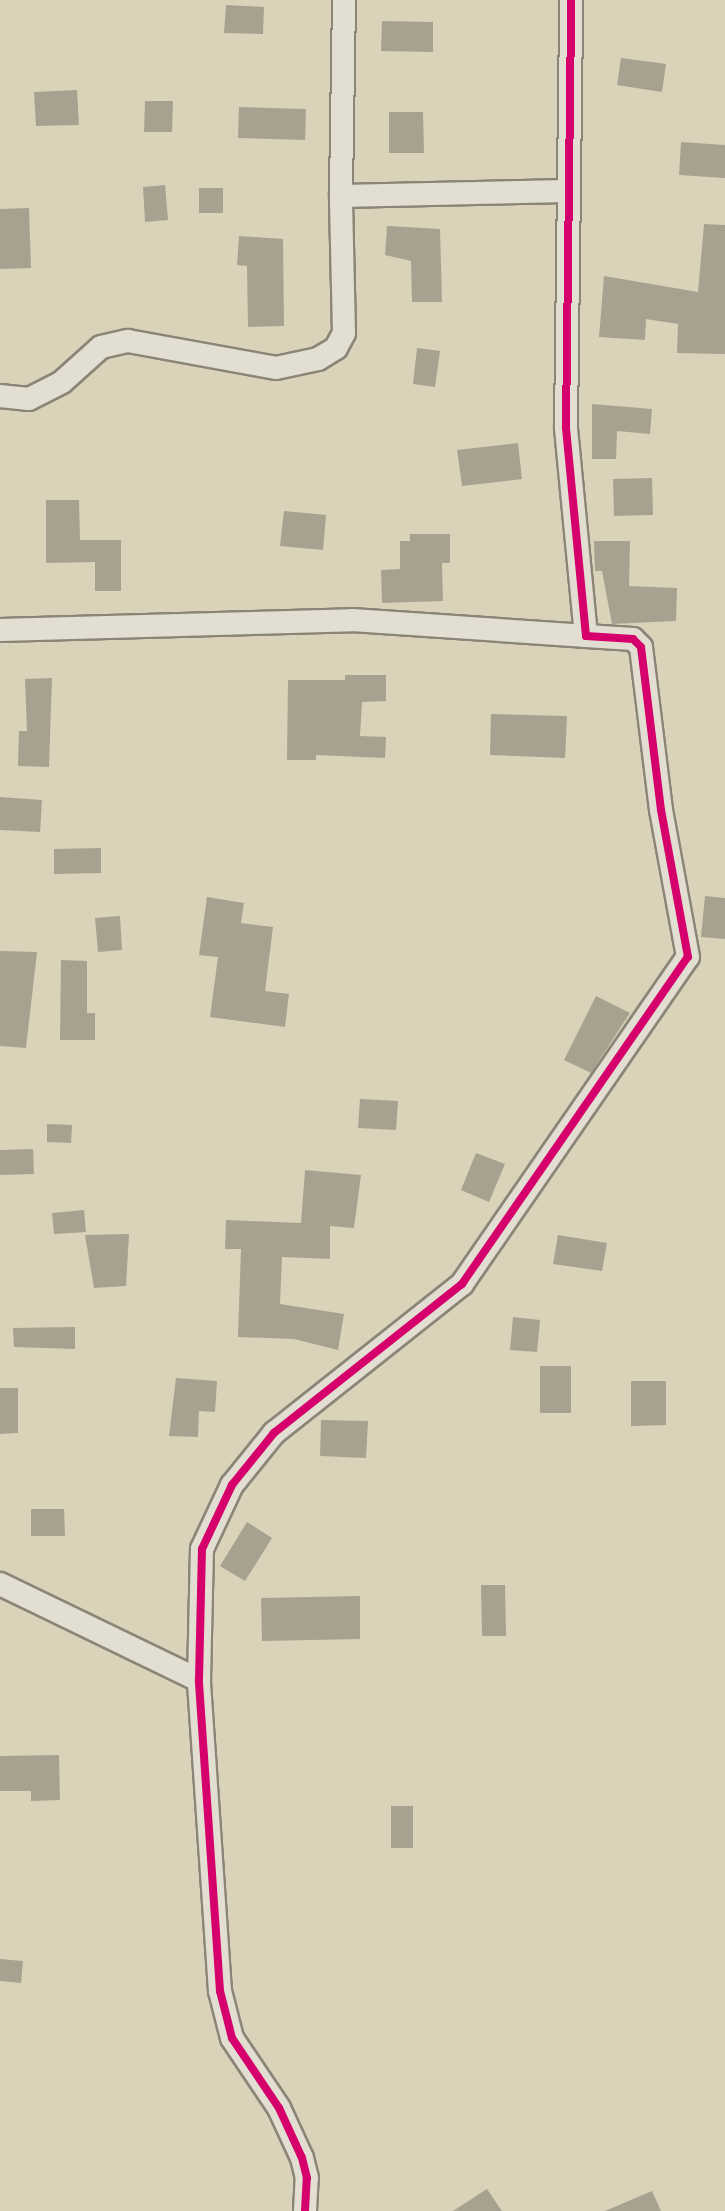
<!DOCTYPE html>
<style>
body{margin:0}
#map{position:relative;width:725px;height:2211px;overflow:hidden;background:#dad3ba;font-family:Vollkorn,serif}
div>[style]{position:absolute}
.building>*{inset:0;background:#a7a190}
.roads{filter:drop-shadow(2px 0 #8b8577) drop-shadow(-2px 0 #8b8577) drop-shadow(0 2px #8b8577) drop-shadow(0 -2px #8b8577)}
.minor>*{height:22px;margin:-11px;padding:0 11px;transform-origin:11px;border-radius:11px;background:#e2dfd2}
.cycleway>*{height:8px;margin:-4px;padding:0 4px;transform-origin:4px;border-radius:4px;background:#d6006c}
span{translate:-50% -50%;white-space:nowrap;text-align:center;line-height:1.15;-webkit-text-stroke:6px #f0e8c9;paint-order:stroke}
</style>
<div id="map">
<div class="building">
<i style="clip-path:polygon(226px 5px,264px 7px,263px 34px,224px 33px)"></i>
<i style="clip-path:polygon(382px 21px,433px 22px,433px 52px,381px 51px)"></i>
<i style="clip-path:polygon(621px 58px,666px 64px,662px 92px,617px 85px)"></i>
<i style="clip-path:polygon(77px 90px,79px 125px,36px 126px,34px 92px)"></i>
<i style="clip-path:polygon(145px 101px,173px 101px,172px 132px,144px 132px)"></i>
<i style="clip-path:polygon(239px 107px,306px 109px,305px 140px,238px 138px)"></i>
<i style="clip-path:polygon(389px 112px,423px 112px,424px 153px,389px 153px)"></i>
<i style="clip-path:polygon(681px 142px,725px 145px,725px 178px,679px 175px)"></i>
<i style="clip-path:polygon(165px 185px,168px 220px,145px 222px,143px 187px)"></i>
<i style="clip-path:polygon(199px 188px,223px 188px,223px 213px,199px 213px)"></i>
<i style="clip-path:polygon(29px 208px,31px 268px,0 269px,0 209px)"></i>
<i style="clip-path:polygon(704px 224px,725px 225px,725px 354px,677px 353px,678px 324px,646px 319px,645px 340px,599px 337px,604px 276px,698px 292px)"></i>
<i style="clip-path:polygon(387px 226px,440px 229px,442px 302px,412px 302px,411px 261px,385px 255px)"></i>
<i style="clip-path:polygon(239px 236px,283px 239px,284px 326px,248px 327px,247px 266px,237px 265px)"></i>
<i style="clip-path:polygon(417px 348px,440px 351px,435px 387px,413px 384px)"></i>
<i style="clip-path:polygon(592px 404px,652px 409px,650px 434px,617px 431px,616px 459px,592px 459px)"></i>
<i style="clip-path:polygon(518px 443px,522px 479px,462px 486px,457px 450px)"></i>
<i style="clip-path:polygon(652px 478px,653px 515px,614px 516px,613px 479px)"></i>
<i style="clip-path:polygon(46px 500px,79px 500px,80px 540px,121px 540px,121px 591px,95px 591px,95px 562px,46px 563px)"></i>
<i style="clip-path:polygon(284px 511px,326px 515px,323px 550px,280px 546px)"></i>
<i style="clip-path:polygon(410px 534px,450px 534px,450px 563px,442px 563px,443px 601px,382px 603px,381px 570px,400px 569px,400px 541px,410px 541px)"></i>
<i style="clip-path:polygon(594px 541px,630px 541px,629px 586px,677px 588px,676px 621px,612px 624px,602px 571px,595px 571px)"></i>
<i style="clip-path:polygon(345px 675px,386px 675px,386px 701px,362px 702px,360px 736px,386px 737px,385px 758px,316px 755px,316px 760px,287px 760px,288px 680px,345px 680px)"></i>
<i style="clip-path:polygon(52px 678px,49px 767px,18px 766px,19px 731px,27px 731px,25px 679px)"></i>
<i style="clip-path:polygon(491px 714px,567px 716px,565px 758px,490px 755px)"></i>
<i style="clip-path:polygon(0 797px,42px 800px,40px 832px,0 830px)"></i>
<i style="clip-path:polygon(101px 848px,101px 873px,54px 874px,54px 849px)"></i>
<i style="clip-path:polygon(705px 896px,725px 898px,725px 939px,701px 937px)"></i>
<i style="clip-path:polygon(207px 897px,244px 903px,241px 923px,273px 927px,265px 991px,289px 994px,285px 1027px,210px 1017px,218px 957px,199px 955px)"></i>
<i style="clip-path:polygon(120px 916px,122px 950px,98px 952px,95px 918px)"></i>
<i style="clip-path:polygon(0 951px,37px 952px,26px 1048px,0 1046px)"></i>
<i style="clip-path:polygon(61px 960px,87px 961px,87px 1013px,95px 1013px,95px 1040px,60px 1040px)"></i>
<i style="clip-path:polygon(596px 996px,630px 1013px,591px 1073px,564px 1060px)"></i>
<i style="clip-path:polygon(360px 1099px,398px 1101px,396px 1130px,358px 1128px)"></i>
<i style="clip-path:polygon(47px 1124px,72px 1125px,71px 1143px,47px 1142px)"></i>
<i style="clip-path:polygon(33px 1149px,34px 1174px,0 1175px,0 1150px)"></i>
<i style="clip-path:polygon(476px 1153px,505px 1164px,489px 1202px,461px 1190px)"></i>
<i style="clip-path:polygon(305px 1170px,361px 1175px,354px 1228px,330px 1226px,330px 1259px,282px 1257px,280px 1304px,344px 1314px,338px 1350px,294px 1339px,238px 1337px,241px 1249px,225px 1249px,226px 1220px,301px 1223px)"></i>
<i style="clip-path:polygon(84px 1210px,86px 1232px,54px 1234px,52px 1213px)"></i>
<i style="clip-path:polygon(129px 1234px,126px 1286px,94px 1288px,85px 1235px)"></i>
<i style="clip-path:polygon(558px 1235px,607px 1243px,602px 1271px,553px 1264px)"></i>
<i style="clip-path:polygon(513px 1317px,540px 1320px,537px 1352px,510px 1350px)"></i>
<i style="clip-path:polygon(75px 1327px,75px 1349px,14px 1347px,13px 1328px)"></i>
<i style="clip-path:polygon(540px 1366px,571px 1366px,571px 1413px,540px 1413px)"></i>
<i style="clip-path:polygon(176px 1378px,217px 1381px,215px 1412px,199px 1411px,198px 1437px,169px 1436px)"></i>
<i style="clip-path:polygon(631px 1381px,666px 1381px,666px 1425px,631px 1426px)"></i>
<i style="clip-path:polygon(0 1388px,18px 1388px,18px 1433px,0 1434px)"></i>
<i style="clip-path:polygon(321px 1420px,368px 1421px,366px 1458px,320px 1456px)"></i>
<i style="clip-path:polygon(31px 1509px,64px 1509px,65px 1536px,31px 1536px)"></i>
<i style="clip-path:polygon(247px 1522px,272px 1538px,245px 1581px,220px 1566px)"></i>
<i style="clip-path:polygon(481px 1585px,505px 1585px,506px 1636px,482px 1636px)"></i>
<i style="clip-path:polygon(360px 1596px,360px 1639px,262px 1641px,261px 1598px)"></i>
<i style="clip-path:polygon(59px 1755px,60px 1800px,31px 1801px,31px 1791px,0 1791px,0 1756px)"></i>
<i style="clip-path:polygon(391px 1806px,413px 1806px,413px 1848px,391px 1848px)"></i>
<i style="clip-path:polygon(0 1959px,23px 1961px,21px 1983px,0 1981px)"></i>
<i style="clip-path:polygon(487px 2189px,502px 2211px,453px 2211px)"></i>
<i style="clip-path:polygon(652px 2191px,661px 2211px,605px 2211px)"></i>
</div>
<div class="roads">
<div class="minor">
<i style="left:344px;top:0;width:196px;rotate:90.9deg"></i>
<i style="left:341px;top:196px;width:225px;rotate:-1.3deg"></i>
<i style="left:0;top:396px;width:29px;rotate:6deg"></i>
<i style="left:29px;top:399px;width:37px;rotate:-27deg"></i>
<i style="left:62px;top:382px;width:52px;rotate:-41.9deg"></i>
<i style="left:101px;top:347px;width:28px;rotate:-13deg"></i>
<i style="left:128px;top:341px;width:150px;rotate:10.3deg"></i>
<i style="left:276px;top:368px;width:43px;rotate:-12.1deg"></i>
<i style="left:318px;top:359px;width:21px;rotate:-31deg"></i>
<i style="left:336px;top:348px;width:17px;rotate:-62deg"></i>
<i style="left:344px;top:333px;width:137px;rotate:-91.3deg"></i>
<i style="left:0;top:630px;width:352px;rotate:-1.6deg"></i>
<i style="left:352px;top:620px;width:235px;rotate:3.9deg"></i>
<i style="left:0;top:1584px;width:221px;rotate:25.8deg"></i>
<i style="left:305px;top:2211px;width:33px;rotate:-87deg"></i>
<i style="left:307px;top:2178px;width:21px;rotate:-104deg"></i>
<i style="left:302px;top:2158px;width:55px;rotate:-114.7deg"></i>
<i style="left:279px;top:2108px;width:84px;rotate:-123.9deg"></i>
<i style="left:232px;top:2038px;width:49px;rotate:-104.3deg"></i>
<i style="left:220px;top:1991px;width:312px;rotate:-93.9deg"></i>
<i style="left:199px;top:1680px;width:131px;rotate:-88.7deg"></i>
<i style="left:202px;top:1549px;width:71px;rotate:-64.9deg"></i>
<i style="left:232px;top:1485px;width:67px;rotate:-51.1deg"></i>
<i style="left:274px;top:1433px;width:240px;rotate:-38.4deg"></i>
<i style="left:462px;top:1284px;width:397px;rotate:-55.4deg"></i>
<i style="left:688px;top:957px;width:149px;rotate:-100.4deg"></i>
<i style="left:661px;top:810px;width:164px;rotate:-97deg"></i>
<i style="left:641px;top:647px;width:11px;rotate:-135deg"></i>
<i style="left:633px;top:639px;width:47px;rotate:-176.3deg"></i>
<i style="left:586px;top:636px;width:210px;rotate:-95.5deg"></i>
<i style="left:566px;top:427px;width:427px;rotate:-89.3deg"></i>
</div>
</div>
<div class="cycleway">
<i style="left:305px;top:2211px;width:33px;rotate:-87deg"></i>
<i style="left:307px;top:2178px;width:21px;rotate:-104deg"></i>
<i style="left:302px;top:2158px;width:55px;rotate:-114.7deg"></i>
<i style="left:279px;top:2108px;width:84px;rotate:-123.9deg"></i>
<i style="left:232px;top:2038px;width:49px;rotate:-104.3deg"></i>
<i style="left:220px;top:1991px;width:312px;rotate:-93.9deg"></i>
<i style="left:199px;top:1680px;width:131px;rotate:-88.7deg"></i>
<i style="left:202px;top:1549px;width:71px;rotate:-64.9deg"></i>
<i style="left:232px;top:1485px;width:67px;rotate:-51.1deg"></i>
<i style="left:274px;top:1433px;width:240px;rotate:-38.4deg"></i>
<i style="left:462px;top:1284px;width:397px;rotate:-55.4deg"></i>
<i style="left:688px;top:957px;width:149px;rotate:-100.4deg"></i>
<i style="left:661px;top:810px;width:164px;rotate:-97deg"></i>
<i style="left:641px;top:647px;width:11px;rotate:-135deg"></i>
<i style="left:633px;top:639px;width:47px;rotate:-176.3deg"></i>
<i style="left:586px;top:636px;width:210px;rotate:-95.5deg"></i>
<i style="left:566px;top:427px;width:427px;rotate:-89.3deg"></i>
</div>
</div>
